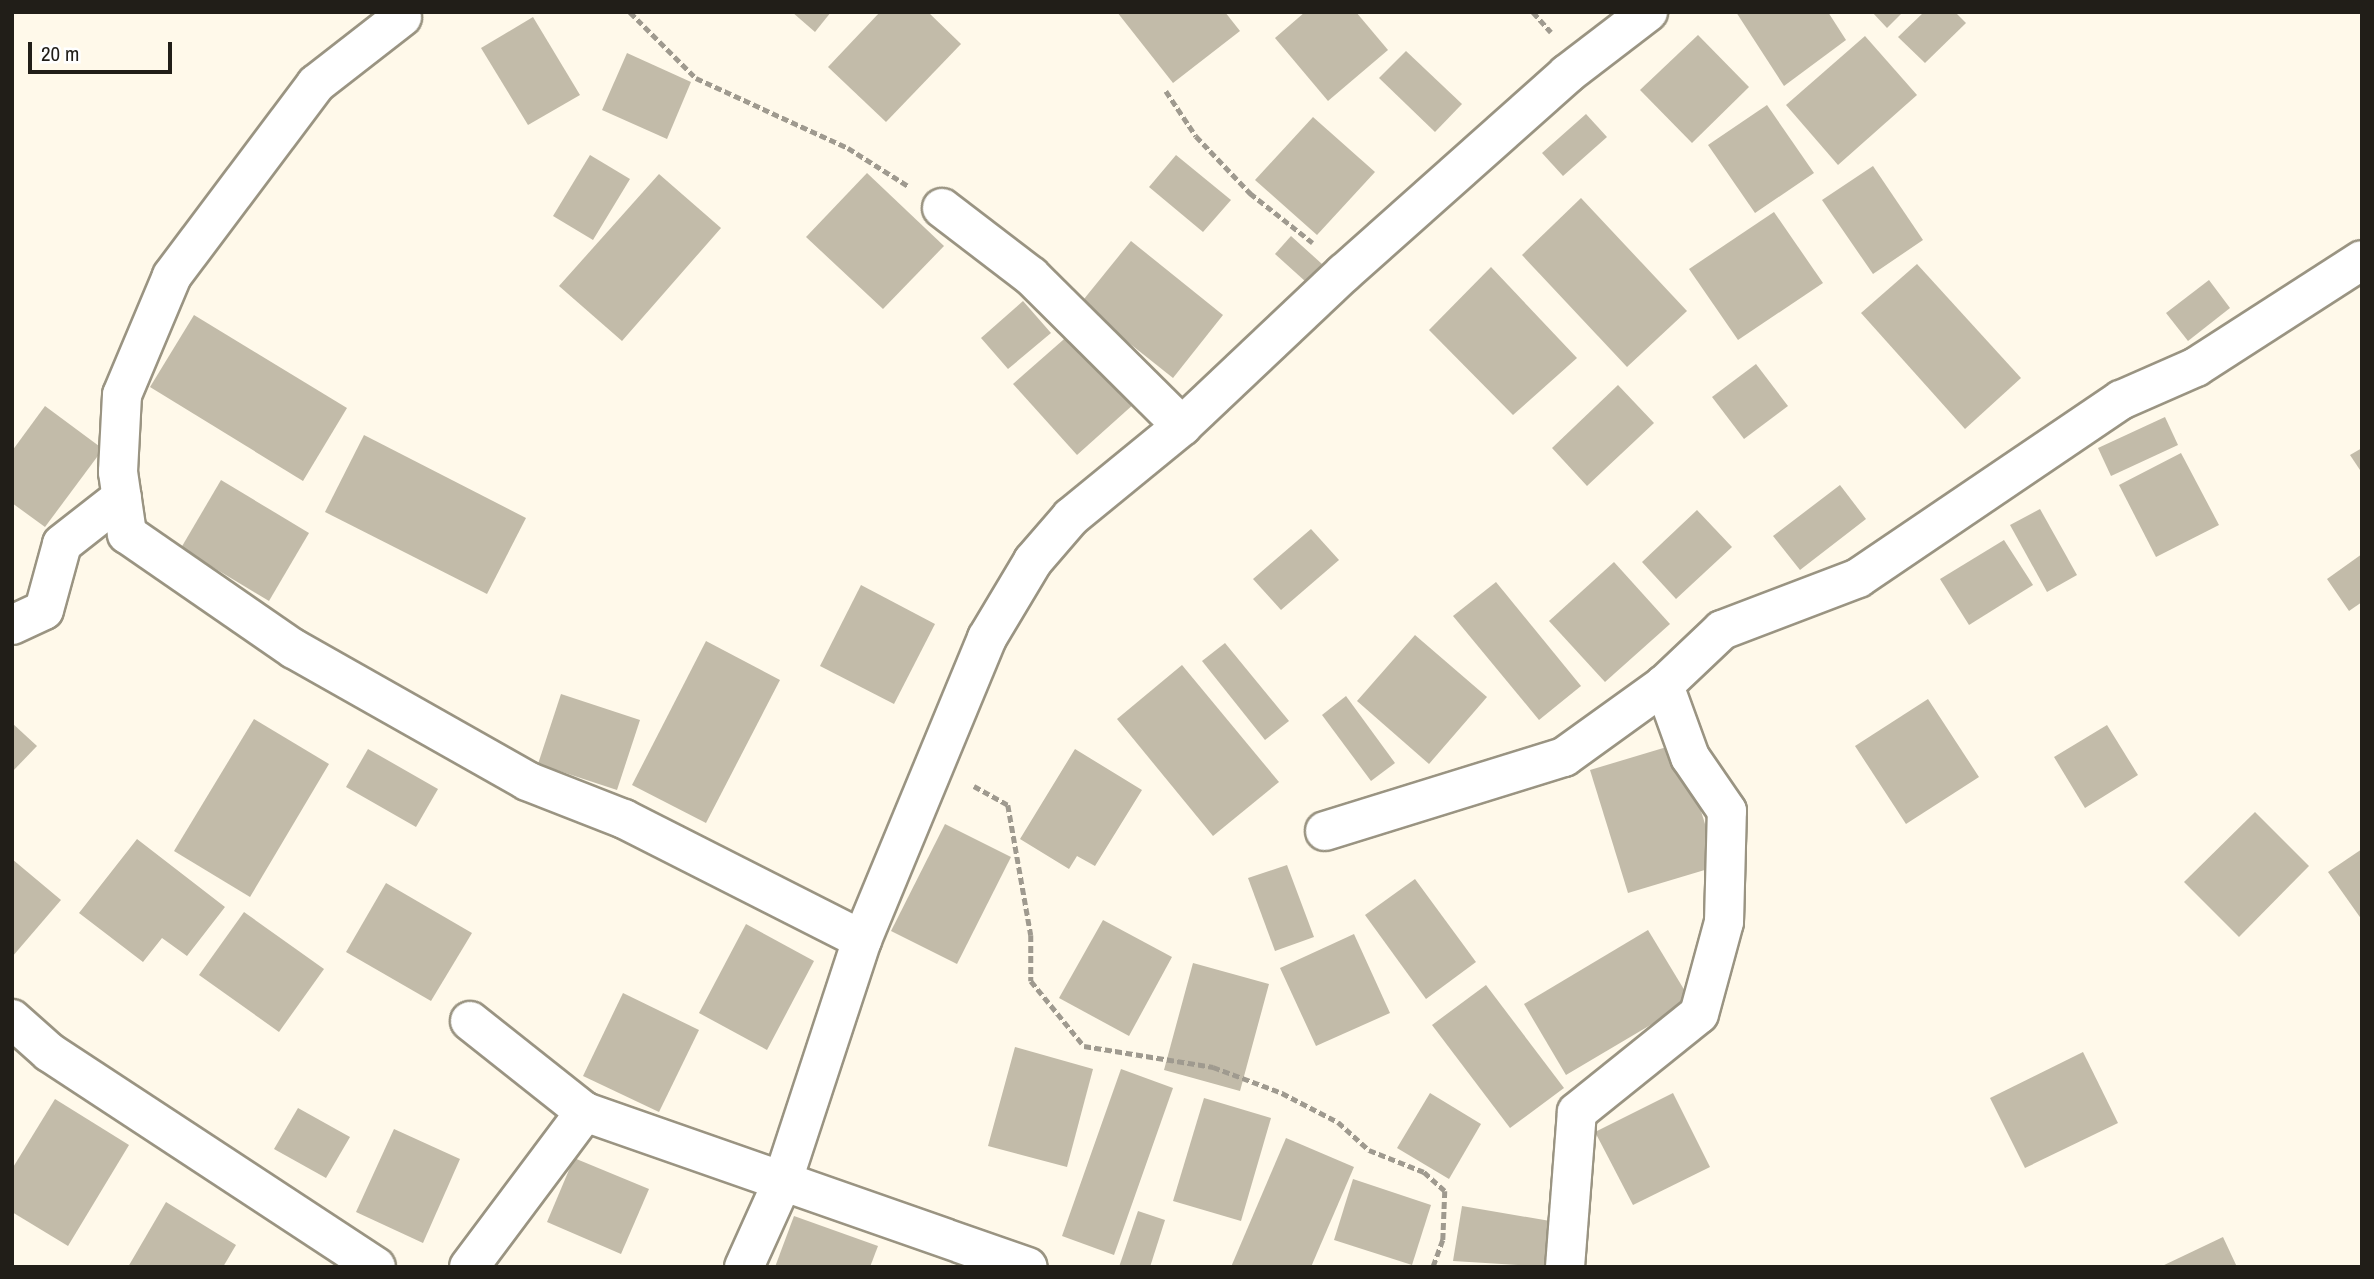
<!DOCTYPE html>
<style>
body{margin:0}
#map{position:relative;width:2374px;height:1279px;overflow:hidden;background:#fff9ea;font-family:"Archivo Narrow",sans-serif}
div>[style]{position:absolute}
.building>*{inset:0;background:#c2bba9}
.path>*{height:4.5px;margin-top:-2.25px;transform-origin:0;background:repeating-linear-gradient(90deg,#9f9a8f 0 7px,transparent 0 10.5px)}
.roads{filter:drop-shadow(2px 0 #9a9482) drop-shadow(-2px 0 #9a9482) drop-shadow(0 2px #9a9482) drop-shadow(0 -2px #9a9482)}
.minor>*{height:38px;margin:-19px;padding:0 19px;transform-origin:19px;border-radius:19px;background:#fff}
span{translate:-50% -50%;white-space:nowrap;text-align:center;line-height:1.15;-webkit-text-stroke:5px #fff;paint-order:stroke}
.frame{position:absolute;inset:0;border:14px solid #211e18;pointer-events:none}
.scale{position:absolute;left:28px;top:42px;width:144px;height:32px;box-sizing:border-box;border:4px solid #211e18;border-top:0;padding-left:9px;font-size:21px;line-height:24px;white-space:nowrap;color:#211e18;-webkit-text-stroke:5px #fff;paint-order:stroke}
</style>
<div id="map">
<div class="building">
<i style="clip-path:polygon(792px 12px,831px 12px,815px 32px)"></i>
<i style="clip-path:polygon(880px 12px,928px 12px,961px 44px,886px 122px,828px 67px)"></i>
<i style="clip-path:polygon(1117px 12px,1225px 12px,1240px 31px,1173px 83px)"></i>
<i style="clip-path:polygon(1305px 12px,1356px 12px,1388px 50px,1328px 101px,1275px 38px)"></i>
<i style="clip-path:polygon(1736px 12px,1828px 12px,1846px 40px,1784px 86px)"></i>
<i style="clip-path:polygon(1872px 12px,1903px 12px,1887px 28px)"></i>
<i style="clip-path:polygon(1924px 12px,1955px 12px,1966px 23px,1925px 63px,1898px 37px)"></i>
<i style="clip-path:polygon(533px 17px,580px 95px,528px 125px,481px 48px)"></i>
<i style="clip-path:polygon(1698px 35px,1749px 87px,1692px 143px,1640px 90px)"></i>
<i style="clip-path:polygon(1865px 36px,1917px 95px,1838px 165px,1786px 105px)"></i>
<i style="clip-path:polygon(1406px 51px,1462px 104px,1435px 132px,1379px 78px)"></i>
<i style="clip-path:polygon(627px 53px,691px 82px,667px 139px,602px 110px)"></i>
<i style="clip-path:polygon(1767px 105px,1814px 173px,1755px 213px,1708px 145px)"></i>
<i style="clip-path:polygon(1586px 114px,1607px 137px,1563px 176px,1542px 153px)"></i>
<i style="clip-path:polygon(1313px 117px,1375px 172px,1317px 235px,1255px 180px)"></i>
<i style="clip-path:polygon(590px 155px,630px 179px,593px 240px,553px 216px)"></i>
<i style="clip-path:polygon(1176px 155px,1231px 200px,1203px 232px,1149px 187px)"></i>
<i style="clip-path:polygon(1873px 166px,1923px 240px,1873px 274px,1822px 200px)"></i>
<i style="clip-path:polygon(867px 173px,944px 246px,883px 309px,806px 237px)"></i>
<i style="clip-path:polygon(659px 174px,721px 228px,622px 341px,559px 286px)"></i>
<i style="clip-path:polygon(1581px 198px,1687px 311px,1627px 367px,1522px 255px)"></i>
<i style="clip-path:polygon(1774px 212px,1823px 283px,1738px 340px,1689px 269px)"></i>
<i style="clip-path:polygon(1291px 236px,1322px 264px,1306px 282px,1275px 254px)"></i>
<i style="clip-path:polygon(1131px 241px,1223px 315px,1173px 378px,1080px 304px)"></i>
<i style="clip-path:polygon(1917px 264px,2021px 378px,1965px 429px,1861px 313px)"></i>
<i style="clip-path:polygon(1491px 267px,1577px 358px,1513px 415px,1429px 330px)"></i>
<i style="clip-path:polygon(2209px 280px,2230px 308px,2188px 341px,2166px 313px)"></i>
<i style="clip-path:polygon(1023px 301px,1051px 333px,1008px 369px,981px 338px)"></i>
<i style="clip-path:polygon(194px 315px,347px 408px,303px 481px,150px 387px)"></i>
<i style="clip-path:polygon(1071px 333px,1135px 403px,1077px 455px,1013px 384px)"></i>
<i style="clip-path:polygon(1756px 364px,1788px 406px,1744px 439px,1712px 397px)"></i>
<i style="clip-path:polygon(1618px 385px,1654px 423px,1587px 486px,1552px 448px)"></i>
<i style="clip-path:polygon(45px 406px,103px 449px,45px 527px,12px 503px,12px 451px)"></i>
<i style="clip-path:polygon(2165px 417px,2178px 445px,2111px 476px,2098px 448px)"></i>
<i style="clip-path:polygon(364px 435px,526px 518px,487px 594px,325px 512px)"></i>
<i style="clip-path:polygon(2362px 448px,2362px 473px,2350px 455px)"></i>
<i style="clip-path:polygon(2181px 453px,2219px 525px,2156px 557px,2119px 485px)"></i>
<i style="clip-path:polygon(221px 480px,309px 533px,269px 601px,181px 548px)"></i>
<i style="clip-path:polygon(1840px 485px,1866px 519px,1800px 570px,1773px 536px)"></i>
<i style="clip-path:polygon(2040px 509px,2077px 575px,2047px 592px,2010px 525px)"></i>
<i style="clip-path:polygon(1697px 510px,1732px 547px,1676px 599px,1642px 562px)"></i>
<i style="clip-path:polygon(1311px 529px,1339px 560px,1281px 610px,1253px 579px)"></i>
<i style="clip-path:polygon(2004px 540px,2033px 585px,1969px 625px,1940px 579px)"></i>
<i style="clip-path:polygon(2362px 554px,2362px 602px,2349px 611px,2327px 579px)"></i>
<i style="clip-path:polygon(1614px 562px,1670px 624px,1605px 682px,1549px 621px)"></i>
<i style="clip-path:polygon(1496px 582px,1581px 686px,1539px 720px,1453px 616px)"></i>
<i style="clip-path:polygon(861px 585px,935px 624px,894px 704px,820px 666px)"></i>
<i style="clip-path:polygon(1415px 635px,1487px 697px,1429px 764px,1357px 701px)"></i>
<i style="clip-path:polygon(706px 641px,780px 680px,706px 823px,632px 785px)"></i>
<i style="clip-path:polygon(1225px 643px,1289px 721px,1265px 740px,1202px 661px)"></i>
<i style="clip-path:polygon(1182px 665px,1279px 782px,1213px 836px,1117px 719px)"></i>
<i style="clip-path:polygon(561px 694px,640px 720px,617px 790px,538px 764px)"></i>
<i style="clip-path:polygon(1346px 696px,1395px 763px,1371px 781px,1322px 715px)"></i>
<i style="clip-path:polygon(1928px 699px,1979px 777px,1906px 824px,1855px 746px)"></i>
<i style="clip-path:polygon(254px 719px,329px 764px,250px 897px,174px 851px)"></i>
<i style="clip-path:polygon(12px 723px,37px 746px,12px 772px)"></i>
<i style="clip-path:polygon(2107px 725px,2138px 775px,2085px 808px,2054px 757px)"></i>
<i style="clip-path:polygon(1680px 743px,1718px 866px,1628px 893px,1590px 770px)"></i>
<i style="clip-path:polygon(368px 749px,438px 789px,416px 827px,346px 787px)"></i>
<i style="clip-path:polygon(1075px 749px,1142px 790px,1095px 866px,1077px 856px,1069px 869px,1020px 839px)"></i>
<i style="clip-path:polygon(2255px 812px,2309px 866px,2239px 937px,2184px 882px)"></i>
<i style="clip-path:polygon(945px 824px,1011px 857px,957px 964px,891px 931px)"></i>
<i style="clip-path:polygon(137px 839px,225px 907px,187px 956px,162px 938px,143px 962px,79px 913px)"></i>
<i style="clip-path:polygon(2362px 849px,2362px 920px,2328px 872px)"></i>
<i style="clip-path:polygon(12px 859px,61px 900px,12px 957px)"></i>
<i style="clip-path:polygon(1287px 865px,1314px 937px,1275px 951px,1248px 878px)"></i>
<i style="clip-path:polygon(1415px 879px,1476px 962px,1426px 999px,1365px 915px)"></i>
<i style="clip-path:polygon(386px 883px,472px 933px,431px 1001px,346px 952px)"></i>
<i style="clip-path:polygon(244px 912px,324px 969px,279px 1032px,199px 975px)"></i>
<i style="clip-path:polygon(1103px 920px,1172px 957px,1129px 1036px,1059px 998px)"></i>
<i style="clip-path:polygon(746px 924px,814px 961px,767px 1050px,699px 1013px)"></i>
<i style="clip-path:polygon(1648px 930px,1691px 1001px,1566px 1075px,1524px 1004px)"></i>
<i style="clip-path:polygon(1354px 934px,1390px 1013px,1316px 1046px,1280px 968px)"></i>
<i style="clip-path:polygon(1193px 963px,1269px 984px,1240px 1091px,1164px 1070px)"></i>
<i style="clip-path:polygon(1486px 985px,1564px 1088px,1510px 1128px,1432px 1025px)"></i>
<i style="clip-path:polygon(623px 993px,699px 1030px,659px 1112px,583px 1076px)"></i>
<i style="clip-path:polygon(1015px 1047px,1093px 1069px,1067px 1167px,988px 1146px)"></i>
<i style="clip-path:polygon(2083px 1052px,2118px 1123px,2025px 1168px,1990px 1098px)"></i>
<i style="clip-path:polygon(1121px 1069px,1173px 1088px,1114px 1255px,1062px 1236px)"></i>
<i style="clip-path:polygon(1430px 1093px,1481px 1124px,1449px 1179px,1397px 1148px)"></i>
<i style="clip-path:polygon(1673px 1093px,1710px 1167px,1633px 1205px,1595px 1132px)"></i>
<i style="clip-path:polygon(1204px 1098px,1271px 1118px,1241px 1221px,1173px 1201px)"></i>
<i style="clip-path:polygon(55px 1099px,129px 1145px,68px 1246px,12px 1212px,12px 1169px)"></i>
<i style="clip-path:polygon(298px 1108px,350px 1137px,326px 1178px,274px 1149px)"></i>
<i style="clip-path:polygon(394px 1129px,460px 1159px,423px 1243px,356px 1212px)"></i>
<i style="clip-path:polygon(1286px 1138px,1354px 1167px,1311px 1267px,1231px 1267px)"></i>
<i style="clip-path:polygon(574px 1158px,649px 1189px,621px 1254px,547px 1222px)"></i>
<i style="clip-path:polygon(1353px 1179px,1431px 1205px,1412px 1265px,1334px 1240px)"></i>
<i style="clip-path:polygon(166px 1202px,236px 1245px,223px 1267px,128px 1267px)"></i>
<i style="clip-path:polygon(1462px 1206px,1556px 1222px,1549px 1267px,1453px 1261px)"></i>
<i style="clip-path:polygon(1138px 1211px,1165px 1220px,1150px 1267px,1119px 1267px)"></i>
<i style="clip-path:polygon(794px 1216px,878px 1246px,870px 1267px,775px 1267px)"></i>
<i style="clip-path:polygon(2223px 1237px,2237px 1267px,2160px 1267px)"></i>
</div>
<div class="path">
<i style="left:451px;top:12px;width:36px"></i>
<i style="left:630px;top:12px;width:93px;rotate:45deg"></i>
<i style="left:696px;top:78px;width:167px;rotate:24.7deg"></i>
<i style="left:848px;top:148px;width:71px;rotate:32.3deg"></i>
<i style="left:1533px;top:12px;width:27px;rotate:48deg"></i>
<i style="left:1166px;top:91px;width:54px;rotate:56.3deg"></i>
<i style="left:1196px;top:136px;width:79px;rotate:46.5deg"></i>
<i style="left:1250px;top:193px;width:80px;rotate:38.4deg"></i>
<i style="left:974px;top:786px;width:39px;rotate:29deg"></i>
<i style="left:1008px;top:805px;width:132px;rotate:80deg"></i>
<i style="left:1031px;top:935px;width:46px;rotate:90deg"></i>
<i style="left:1031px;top:981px;width:84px;rotate:50.8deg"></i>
<i style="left:1084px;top:1046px;width:131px;rotate:9.2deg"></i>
<i style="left:1213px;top:1067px;width:74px;rotate:20.6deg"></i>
<i style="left:1282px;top:1093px;width:63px;rotate:27.4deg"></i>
<i style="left:1338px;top:1122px;width:42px;rotate:42.1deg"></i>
<i style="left:1369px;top:1150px;width:59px;rotate:21.8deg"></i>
<i style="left:1424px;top:1172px;width:28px;rotate:42deg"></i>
<i style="left:1445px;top:1191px;width:49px;rotate:92.3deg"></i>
<i style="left:1443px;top:1240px;width:29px;rotate:110deg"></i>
</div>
<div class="roads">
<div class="minor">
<i style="left:402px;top:17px;width:109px;rotate:142.1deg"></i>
<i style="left:316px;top:84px;width:240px;rotate:126.9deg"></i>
<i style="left:172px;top:276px;width:129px;rotate:112.8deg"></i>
<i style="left:122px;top:395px;width:77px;rotate:93deg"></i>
<i style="left:118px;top:472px;width:63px;rotate:81.7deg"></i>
<i style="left:127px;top:534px;width:203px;rotate:34.6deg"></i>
<i style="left:294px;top:649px;width:268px;rotate:29.5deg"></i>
<i style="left:527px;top:781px;width:104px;rotate:21.4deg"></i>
<i style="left:624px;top:819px;width:267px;rotate:26.9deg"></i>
<i style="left:942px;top:208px;width:112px;rotate:37.4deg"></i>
<i style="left:1031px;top:276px;width:213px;rotate:44.8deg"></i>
<i style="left:12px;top:625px;width:35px;rotate:-25deg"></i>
<i style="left:44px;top:610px;width:68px;rotate:-74.7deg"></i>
<i style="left:62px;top:544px;width:76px;rotate:-38.1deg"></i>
<i style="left:1325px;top:831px;width:250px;rotate:-17.2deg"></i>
<i style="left:1564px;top:757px;width:123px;rotate:-35.8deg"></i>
<i style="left:1664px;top:685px;width:80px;rotate:-43.5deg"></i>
<i style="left:1722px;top:630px;width:146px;rotate:-20.9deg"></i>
<i style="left:1858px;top:578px;width:318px;rotate:-34.1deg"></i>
<i style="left:2121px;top:400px;width:82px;rotate:-23.7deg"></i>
<i style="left:2196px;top:367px;width:197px;rotate:-32.8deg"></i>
<i style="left:12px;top:1019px;width:50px;rotate:41.7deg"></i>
<i style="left:49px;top:1052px;width:391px;rotate:33.3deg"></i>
<i style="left:470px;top:1021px;width:147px;rotate:38.4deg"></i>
<i style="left:585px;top:1112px;width:469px;rotate:19.3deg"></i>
<i style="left:469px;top:1267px;width:194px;rotate:-53.2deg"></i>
<i style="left:744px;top:1267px;width:92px;rotate:-65.7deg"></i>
<i style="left:782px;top:1183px;width:256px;rotate:-71.8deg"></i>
<i style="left:862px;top:940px;width:327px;rotate:-67.5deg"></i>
<i style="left:987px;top:638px;width:90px;rotate:-59.1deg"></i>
<i style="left:1033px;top:561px;width:58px;rotate:-49.2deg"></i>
<i style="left:1071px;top:517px;width:144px;rotate:-39.3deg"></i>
<i style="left:1182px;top:426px;width:223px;rotate:-43.4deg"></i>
<i style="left:1344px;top:273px;width:299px;rotate:-41.7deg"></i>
<i style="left:1567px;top:74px;width:102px;rotate:-37.4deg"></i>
<i style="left:1565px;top:1267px;width:155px;rotate:-85.6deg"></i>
<i style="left:1577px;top:1112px;width:156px;rotate:-38.8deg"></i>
<i style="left:1699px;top:1014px;width:95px;rotate:-74.8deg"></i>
<i style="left:1724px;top:922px;width:111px;rotate:-88.5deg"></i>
<i style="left:1727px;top:811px;width:65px;rotate:-124.4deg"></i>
<i style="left:1690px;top:757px;width:77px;rotate:-109.9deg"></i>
</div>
</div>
<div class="frame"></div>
<div class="scale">20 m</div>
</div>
